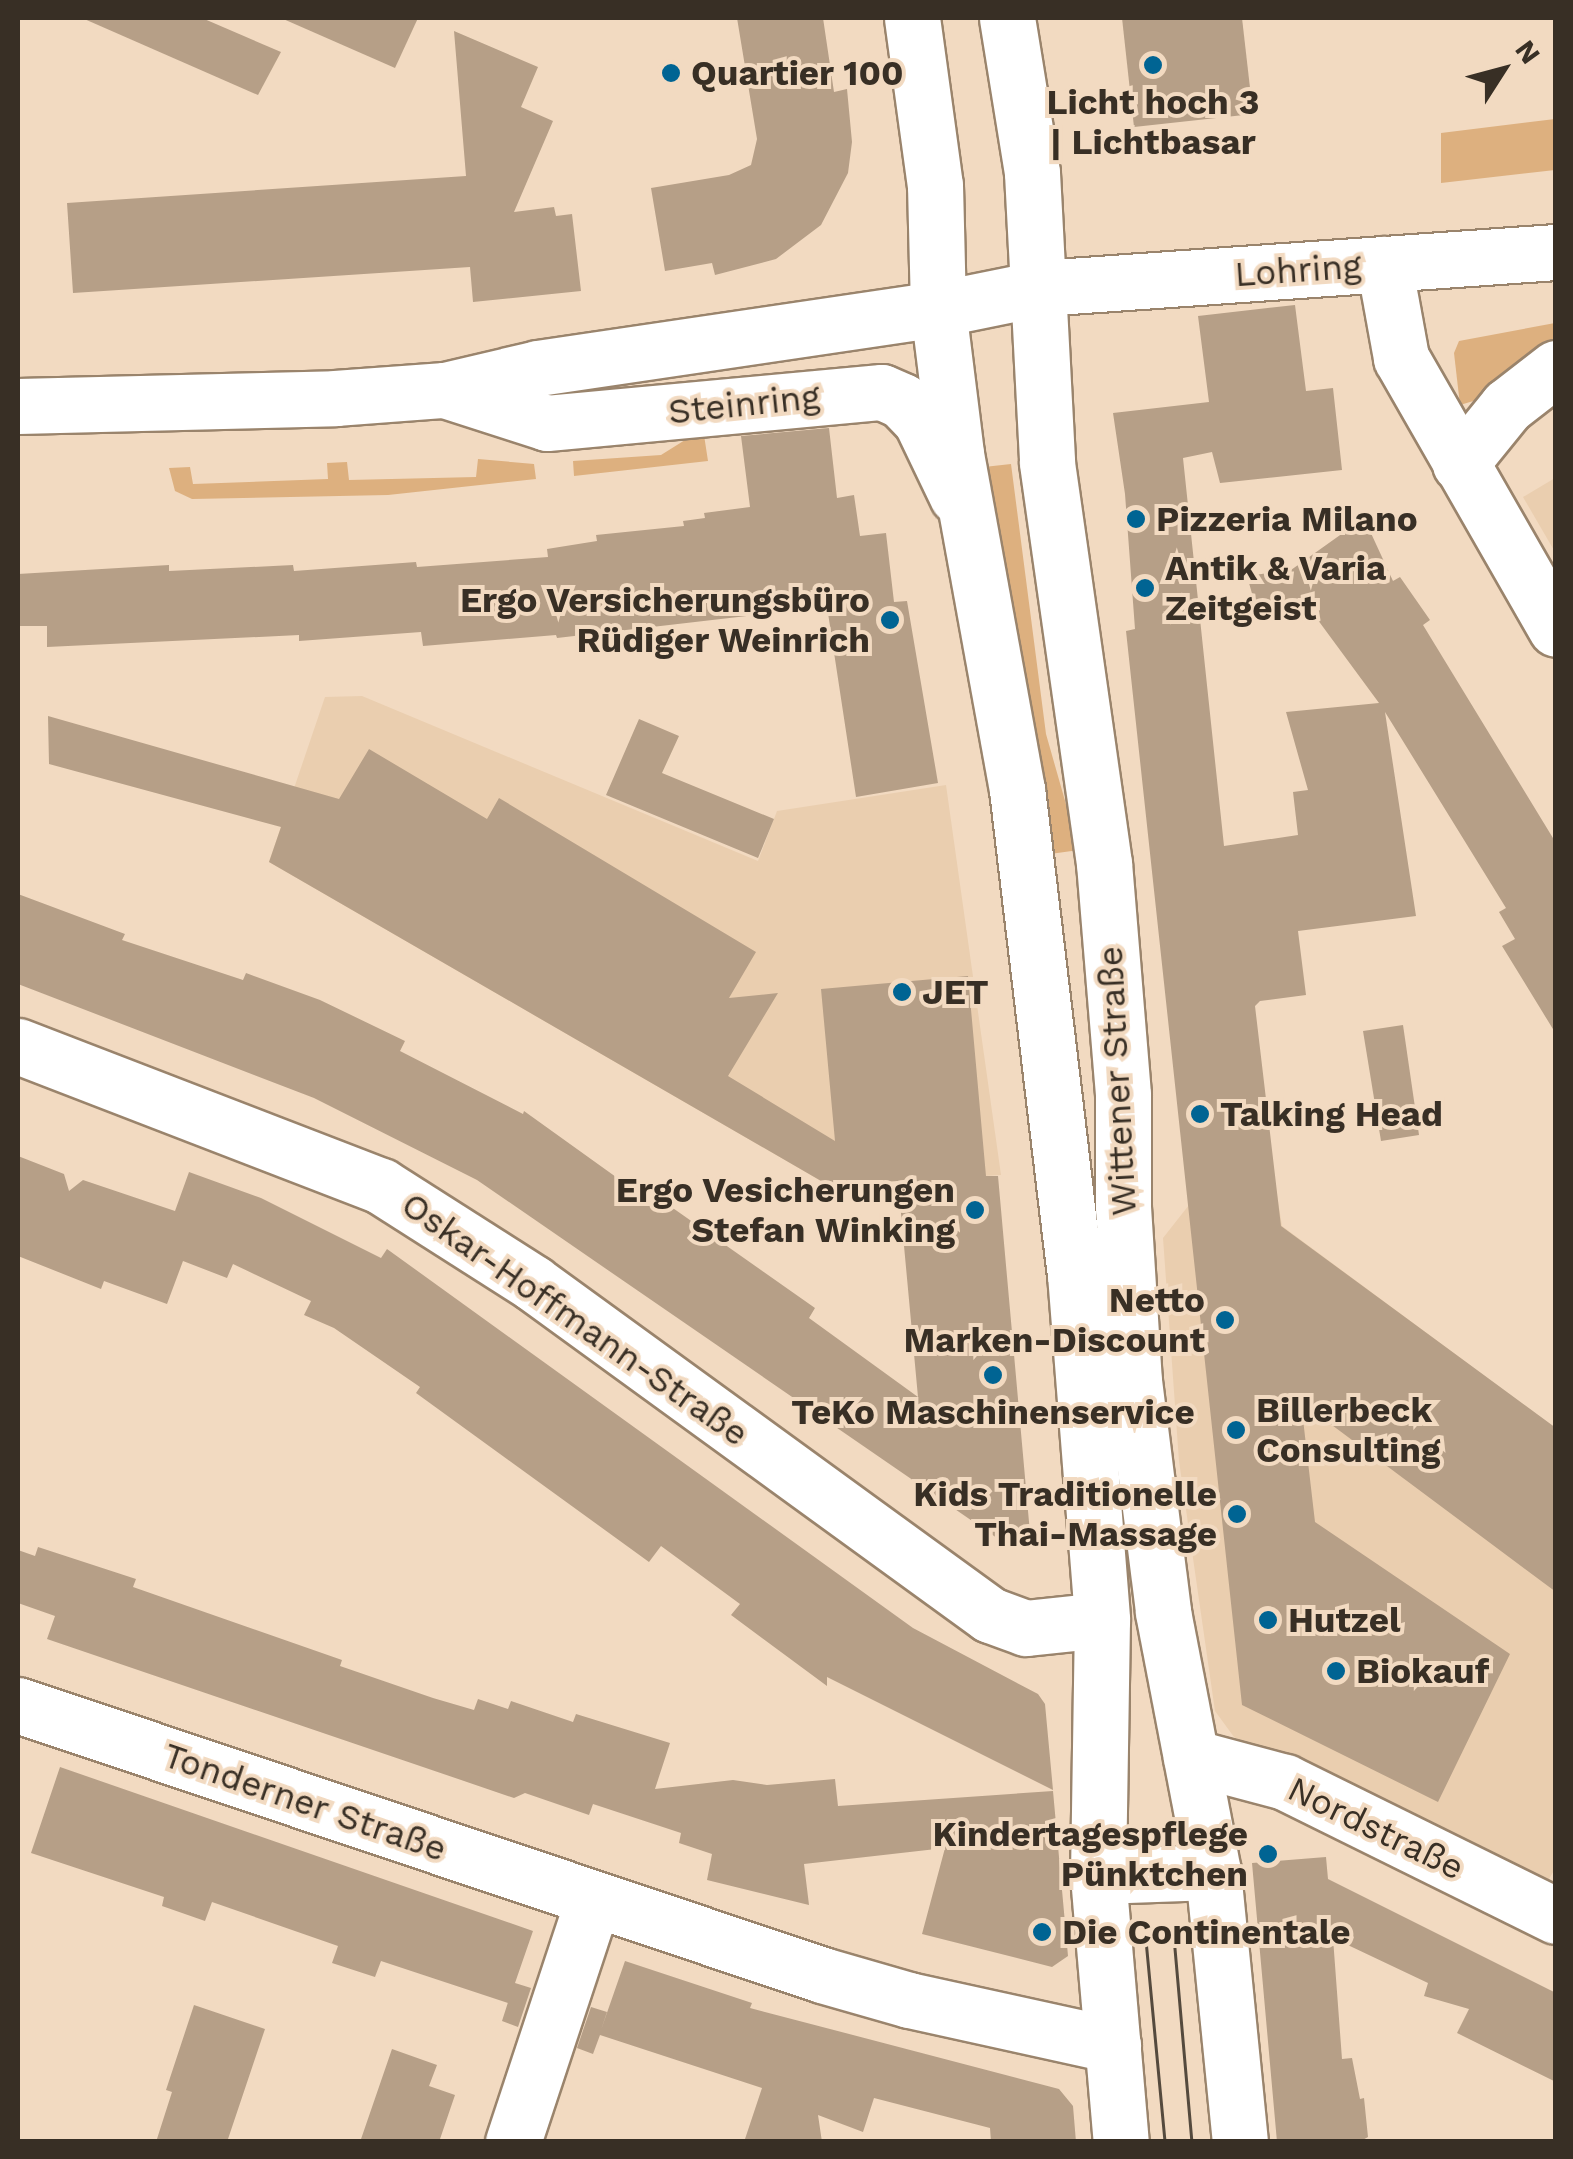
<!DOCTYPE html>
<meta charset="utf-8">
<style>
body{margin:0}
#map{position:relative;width:1573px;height:2159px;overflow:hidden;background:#f2dac1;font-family:"Work Sans",sans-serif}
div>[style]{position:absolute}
.built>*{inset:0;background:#eaceaf}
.green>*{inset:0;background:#ddb07f}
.building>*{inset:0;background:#b69f87}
.roads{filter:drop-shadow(2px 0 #9a846c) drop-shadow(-2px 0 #9a846c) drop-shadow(0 2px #9a846c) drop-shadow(0 -2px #9a846c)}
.street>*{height:55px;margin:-27.5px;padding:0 27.5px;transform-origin:27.5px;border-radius:27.5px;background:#fff}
.secondary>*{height:55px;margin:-27.5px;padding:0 27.5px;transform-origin:27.5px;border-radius:27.5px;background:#fff}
.primary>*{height:55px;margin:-27.5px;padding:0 27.5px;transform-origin:27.5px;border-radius:27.5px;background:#fff}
.tram>*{height:2.5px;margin:-1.25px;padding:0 1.25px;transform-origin:1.25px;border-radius:1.25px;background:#554a3e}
.dots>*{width:28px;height:28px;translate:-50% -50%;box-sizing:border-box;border:5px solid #f2dac1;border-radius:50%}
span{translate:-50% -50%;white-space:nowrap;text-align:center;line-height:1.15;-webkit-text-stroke:8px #f2dac1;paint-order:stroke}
.poi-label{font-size:35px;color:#382f25;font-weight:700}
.left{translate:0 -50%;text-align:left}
.right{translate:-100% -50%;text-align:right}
.street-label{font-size:35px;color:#382f25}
.frame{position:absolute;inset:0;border:20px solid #382f25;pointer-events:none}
.north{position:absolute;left:1453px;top:20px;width:100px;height:100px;-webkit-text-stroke:8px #f2dac1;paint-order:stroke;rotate:54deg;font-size:28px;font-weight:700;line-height:40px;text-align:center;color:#382f25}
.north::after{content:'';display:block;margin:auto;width:35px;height:45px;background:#382f25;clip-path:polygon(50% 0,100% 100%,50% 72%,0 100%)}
</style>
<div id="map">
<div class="built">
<i style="clip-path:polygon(1555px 478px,1555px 552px,1523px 497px)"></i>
<i style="clip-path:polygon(362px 696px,758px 861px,777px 811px,946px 785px,1001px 1175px,828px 1185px,269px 862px,325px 697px)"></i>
<i style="clip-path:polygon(1277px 1195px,1282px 1226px,1555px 1428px,1556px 1867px,1549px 1879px,1528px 1882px,1273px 1757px,1234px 1737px,1215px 1711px,1179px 1461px,1163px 1238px,1189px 1205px)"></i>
</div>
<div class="green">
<i style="clip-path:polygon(1555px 119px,1555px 170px,1441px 183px,1441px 133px)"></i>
<i style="clip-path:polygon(1555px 323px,1555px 344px,1480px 399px,1460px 405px,1454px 353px,1459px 341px)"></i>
<i style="clip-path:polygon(704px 435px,708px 461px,574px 476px,573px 461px,661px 455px,685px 440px)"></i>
<i style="clip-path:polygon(478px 459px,534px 464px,536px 479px,388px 495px,192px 499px,175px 491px,169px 468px,190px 467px,193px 484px,328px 479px,327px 463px,347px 462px,349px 480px,476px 477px)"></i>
<i style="clip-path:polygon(1011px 464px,1046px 734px,1079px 850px,1050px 854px,984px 467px)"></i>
</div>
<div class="building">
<i style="clip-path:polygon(82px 18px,202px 18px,281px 52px,258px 95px)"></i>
<i style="clip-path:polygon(281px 18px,418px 18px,395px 68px)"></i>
<i style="clip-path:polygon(737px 18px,823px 18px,834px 92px,847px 89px,852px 142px,848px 173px,821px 225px,776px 259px,715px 275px,712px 263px,665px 271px,651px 188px,729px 175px,751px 165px,757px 139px)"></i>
<i style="clip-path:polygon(1122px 18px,1242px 18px,1253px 114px,1134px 127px)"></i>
<i style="clip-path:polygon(454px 31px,538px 67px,521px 107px,553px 121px,514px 212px,554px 207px,556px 216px,572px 214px,581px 291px,473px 302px,470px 267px,73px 293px,67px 203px,466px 176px)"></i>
<i style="clip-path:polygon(1295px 305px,1306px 391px,1333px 388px,1342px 470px,1220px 483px,1212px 452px,1183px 458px,1224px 846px,1298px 835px,1293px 792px,1308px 790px,1286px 712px,1379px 703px,1312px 612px,1259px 618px,1247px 576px,1291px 570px,1364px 518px,1393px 581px,1400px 577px,1430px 620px,1423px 625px,1556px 843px,1556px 1034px,1502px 946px,1515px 939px,1499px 912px,1506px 908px,1385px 712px,1416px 916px,1298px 931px,1306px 995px,1260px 1001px,1255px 1006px,1281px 1226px,1556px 1428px,1556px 1592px,1301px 1402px,1315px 1522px,1510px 1654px,1438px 1802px,1242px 1705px,1126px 631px,1135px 629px,1125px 494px,1113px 413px,1209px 402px,1198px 316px)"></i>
<i style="clip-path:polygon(829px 428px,837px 498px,854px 495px,860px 536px,886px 533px,894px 602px,907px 601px,938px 783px,856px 797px,828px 613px,823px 607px,557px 638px,556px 635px,423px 646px,421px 632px,299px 641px,299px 635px,47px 647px,47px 626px,18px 626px,18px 574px,169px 565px,169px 571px,293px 565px,294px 571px,416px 562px,417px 567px,548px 557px,547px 549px,597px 541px,596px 535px,684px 526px,683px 521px,705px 518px,704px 513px,750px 507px,741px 436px)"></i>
<i style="clip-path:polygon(48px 716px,339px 799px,369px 749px,487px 819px,499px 798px,756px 952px,729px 998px,778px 993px,728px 1076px,835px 1141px,821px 989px,968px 976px,986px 1176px,998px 1176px,1030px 1533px,1010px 1547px,477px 1180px,314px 1098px,18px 984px,18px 894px,125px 934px,122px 940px,243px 980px,246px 973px,320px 1000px,405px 1041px,400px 1051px,523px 1114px,524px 1111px,655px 1205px,660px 1199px,815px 1308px,809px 1318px,918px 1397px,898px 1181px,828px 1185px,269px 862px,281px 827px,49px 764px)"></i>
<i style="clip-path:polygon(639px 719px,679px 736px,662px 773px,774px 819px,758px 858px,606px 795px)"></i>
<i style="clip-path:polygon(1403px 1025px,1419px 1135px,1381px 1141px,1363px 1031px)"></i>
<i style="clip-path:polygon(18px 1156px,64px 1174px,69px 1191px,83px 1180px,175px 1211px,189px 1172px,261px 1198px,381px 1258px,387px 1249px,913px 1628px,1038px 1694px,1045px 1704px,1053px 1790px,827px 1677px,827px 1686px,731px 1615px,740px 1604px,661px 1546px,649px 1562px,416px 1393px,420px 1387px,334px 1328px,304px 1315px,311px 1301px,233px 1264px,227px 1278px,183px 1261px,167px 1304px,104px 1281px,101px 1289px,18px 1256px)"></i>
<i style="clip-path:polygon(38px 1547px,136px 1579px,133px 1587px,342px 1660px,340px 1666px,433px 1698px,474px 1710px,478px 1699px,508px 1709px,511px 1701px,573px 1722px,576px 1714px,670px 1743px,655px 1789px,733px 1780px,767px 1785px,835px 1779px,838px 1806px,1053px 1791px,1068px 1956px,1052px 1967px,922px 1934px,945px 1848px,804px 1864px,809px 1905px,707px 1880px,712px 1854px,679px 1843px,681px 1833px,593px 1804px,589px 1815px,525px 1793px,514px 1798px,47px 1639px,55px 1616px,18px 1603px,18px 1550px,35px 1556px)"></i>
<i style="clip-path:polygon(60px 1767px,533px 1931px,515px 1983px,531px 1988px,518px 2027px,502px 2021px,511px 1993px,508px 2003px,381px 1961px,375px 1977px,332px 1963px,338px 1946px,212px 1902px,205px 1921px,162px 1906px,164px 1897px,31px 1853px)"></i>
<i style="clip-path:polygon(1326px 1857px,1328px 1879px,1556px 1993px,1556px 2082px,1457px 2033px,1469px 2009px,1424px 1996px,1428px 1983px,1333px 1938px,1342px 2059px,1352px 2058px,1360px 2099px,1364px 2098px,1368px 2137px,1359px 2142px,1277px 2142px,1252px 1863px)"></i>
<i style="clip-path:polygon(625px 1961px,752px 2003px,750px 2008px,1059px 2089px,1073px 2106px,1076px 2142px,991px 2142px,990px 2128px,874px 2098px,863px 2132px,818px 2115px,822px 2142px,744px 2142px,762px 2088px,600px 2035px,593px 2054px,577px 2048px,591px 2007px,607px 2012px,601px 2030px)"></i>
<i style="clip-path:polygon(194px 2005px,265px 2029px,227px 2142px,156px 2142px,172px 2092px,166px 2090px)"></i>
<i style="clip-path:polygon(392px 2049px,437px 2065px,429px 2086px,455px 2095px,439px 2142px,360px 2142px)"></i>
</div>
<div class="roads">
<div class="street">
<i style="left:1384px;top:264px;width:96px;rotate:79.7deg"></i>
<i style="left:1401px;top:358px;width:312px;rotate:60.2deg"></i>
<i style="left:1460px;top:464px;width:75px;rotate:-51deg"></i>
<i style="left:1507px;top:406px;width:62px;rotate:-37.8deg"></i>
<i style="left:18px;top:1046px;width:389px;rotate:21.1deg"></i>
<i style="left:381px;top:1186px;width:180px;rotate:32.5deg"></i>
<i style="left:533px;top:1283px;width:565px;rotate:36deg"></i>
<i style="left:990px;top:1615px;width:38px;rotate:20deg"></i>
<i style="left:1026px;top:1628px;width:76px;rotate:-6deg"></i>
<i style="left:18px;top:1705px;width:848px;rotate:18.56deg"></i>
<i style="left:822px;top:1975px;width:91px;rotate:16deg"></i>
<i style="left:909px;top:2000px;width:209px;rotate:12.4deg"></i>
<i style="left:1191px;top:1757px;width:97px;rotate:14.9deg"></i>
<i style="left:1285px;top:1782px;width:302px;rotate:26.3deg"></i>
<i style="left:513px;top:2142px;width:255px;rotate:-71.7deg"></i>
</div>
<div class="secondary">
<i style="left:1041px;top:288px;width:516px;rotate:-4deg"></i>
<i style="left:445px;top:390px;width:107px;rotate:17.9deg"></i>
<i style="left:547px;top:423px;width:336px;rotate:-5.3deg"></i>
<i style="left:882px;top:392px;width:22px;rotate:24deg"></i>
<i style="left:902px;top:401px;width:28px;rotate:46deg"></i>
<i style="left:921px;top:421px;width:83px;rotate:64.4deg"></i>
<i style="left:18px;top:406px;width:317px;rotate:-1.4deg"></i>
<i style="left:335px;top:398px;width:110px;rotate:-4.2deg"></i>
<i style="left:445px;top:390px;width:96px;rotate:-13.3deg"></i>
<i style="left:538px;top:368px;width:404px;rotate:-8.4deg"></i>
</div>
<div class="primary">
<i style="left:912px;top:18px;width:169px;rotate:82.2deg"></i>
<i style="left:935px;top:185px;width:124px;rotate:88.6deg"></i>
<i style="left:938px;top:309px;width:146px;rotate:82.9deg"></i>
<i style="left:956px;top:454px;width:341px;rotate:79.7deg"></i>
<i style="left:1017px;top:789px;width:488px;rotate:83.2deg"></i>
<i style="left:1075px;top:1274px;width:347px;rotate:85.5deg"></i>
<i style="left:1102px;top:1620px;width:256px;rotate:90.9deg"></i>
<i style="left:1098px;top:1876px;width:267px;rotate:85.1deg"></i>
<i style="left:1007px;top:18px;width:157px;rotate:80.8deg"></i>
<i style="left:1032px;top:173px;width:290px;rotate:87deg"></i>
<i style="left:1047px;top:463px;width:404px;rotate:81.9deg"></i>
<i style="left:1104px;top:863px;width:233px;rotate:85.3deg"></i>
<i style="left:1123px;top:1095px;width:112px;rotate:90deg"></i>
<i style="left:1123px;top:1207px;width:174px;rotate:86.4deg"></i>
<i style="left:1134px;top:1381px;width:233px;rotate:82.8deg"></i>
<i style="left:1163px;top:1612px;width:265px;rotate:79.1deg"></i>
<i style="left:1213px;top:1872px;width:271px;rotate:84.3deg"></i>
<i style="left:938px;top:309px;width:105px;rotate:-11.5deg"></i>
<i style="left:1098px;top:1876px;width:115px;rotate:-2deg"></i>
</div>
</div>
<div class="tram">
<i style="left:1174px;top:1937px;width:206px;rotate:85deg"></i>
<i style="left:1146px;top:1940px;width:203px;rotate:84.6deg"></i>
</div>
<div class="dots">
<i style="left:1153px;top:65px;background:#006493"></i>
<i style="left:671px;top:73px;background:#006493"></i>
<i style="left:1136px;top:519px;background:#006493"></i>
<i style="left:1145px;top:588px;background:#006493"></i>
<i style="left:890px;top:620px;background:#006493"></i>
<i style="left:902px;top:992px;background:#006493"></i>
<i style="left:1200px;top:1114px;background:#006493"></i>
<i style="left:975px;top:1210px;background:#006493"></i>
<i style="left:1225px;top:1320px;background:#006493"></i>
<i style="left:993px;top:1375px;background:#006493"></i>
<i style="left:1236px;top:1430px;background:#006493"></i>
<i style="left:1237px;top:1514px;background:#006493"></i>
<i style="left:1268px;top:1620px;background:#006493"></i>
<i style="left:1336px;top:1671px;background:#006493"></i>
<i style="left:1268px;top:1854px;background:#006493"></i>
<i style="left:1042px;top:1932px;background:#006493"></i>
</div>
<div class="poi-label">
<span class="left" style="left:691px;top:73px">Quartier 100</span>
<span style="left:1153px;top:122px">Licht hoch 3<br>| Lichtbasar</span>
<span class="left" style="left:1156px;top:519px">Pizzeria Milano</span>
<span class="left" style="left:1165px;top:588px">Antik &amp; Varia<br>Zeitgeist</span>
<span class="right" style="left:870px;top:620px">Ergo Versicherungsbüro<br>Rüdiger Weinrich</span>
<span class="left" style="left:922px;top:992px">JET</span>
<span class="left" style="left:1220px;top:1114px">Talking Head</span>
<span class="right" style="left:955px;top:1210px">Ergo Vesicherungen<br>Stefan Winking</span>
<span class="right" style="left:1205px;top:1320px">Netto<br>Marken-Discount</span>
<span class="left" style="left:1256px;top:1430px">Billerbeck<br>Consulting</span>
<span style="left:993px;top:1412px">TeKo Maschinenservice</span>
<span class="right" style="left:1217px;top:1514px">Kids Traditionelle<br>Thai-Massage</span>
<span class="left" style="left:1288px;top:1620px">Hutzel</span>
<span class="left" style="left:1356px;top:1671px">Biokauf</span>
<span class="right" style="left:1248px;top:1854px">Kindertagespflege<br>Pünktchen</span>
<span class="left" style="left:1062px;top:1932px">Die Continentale</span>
</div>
<div class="street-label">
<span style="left:1298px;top:270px;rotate:-4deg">Lohring</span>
<span style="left:744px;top:404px;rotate:-6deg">Steinring</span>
<span style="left:1117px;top:1081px;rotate:-93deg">Wittener Straße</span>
<span style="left:575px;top:1319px;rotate:35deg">Oskar-Hoffmann-Straße</span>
<span style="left:305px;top:1802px;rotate:19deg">Tonderner Straße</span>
<span style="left:1376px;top:1828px;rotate:26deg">Nordstraße</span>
</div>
<div class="frame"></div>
<div class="north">N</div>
</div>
